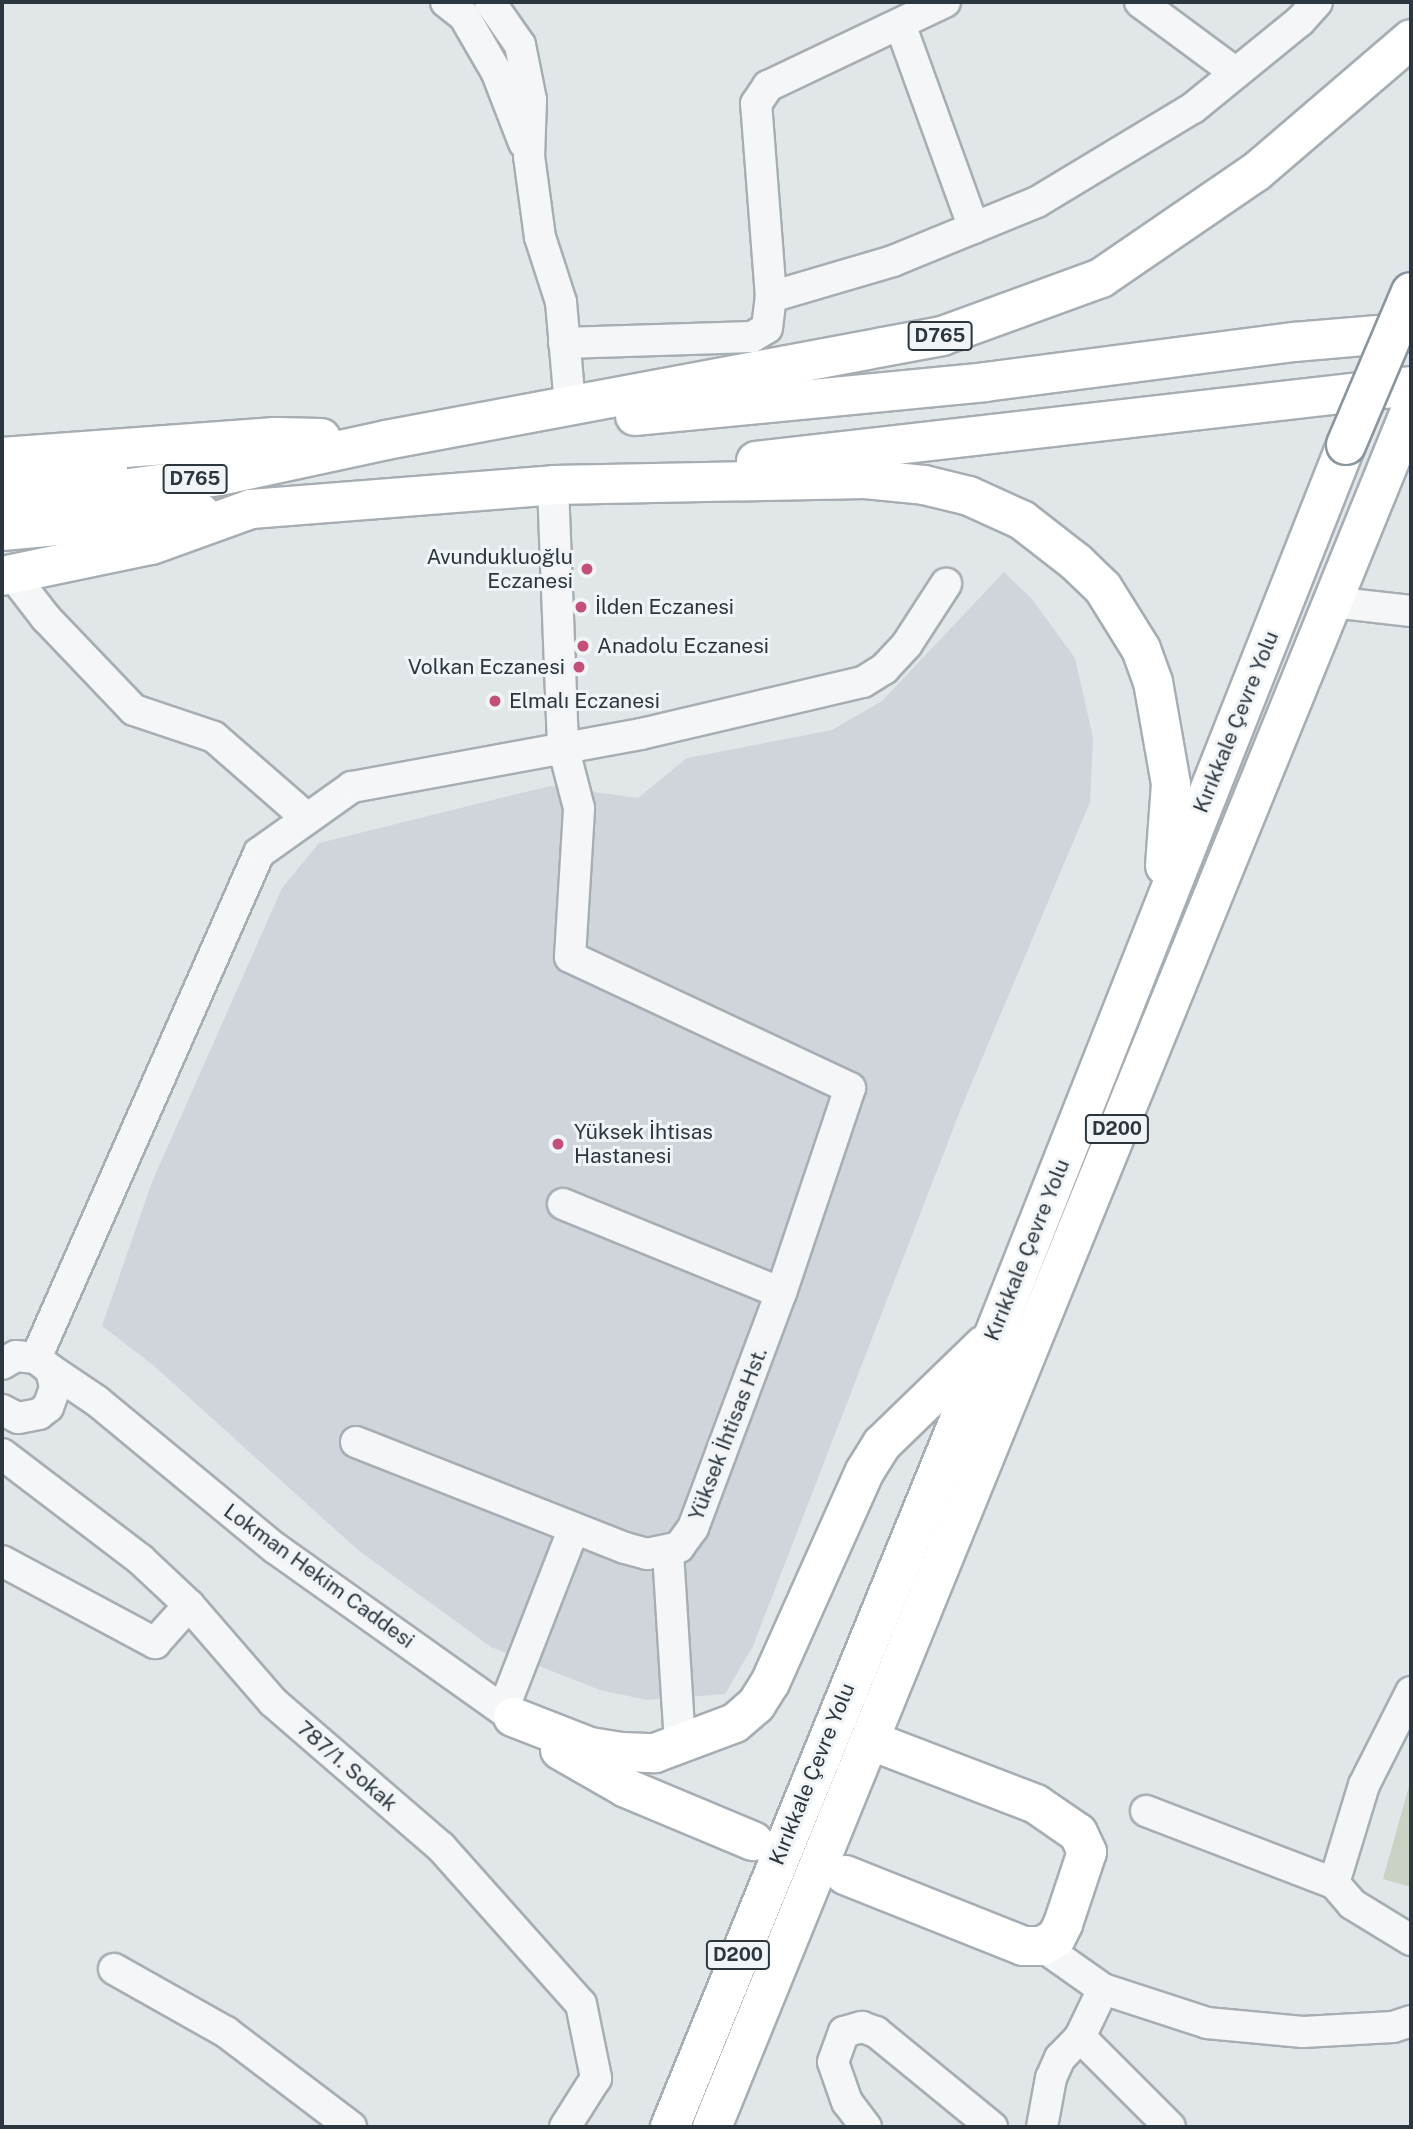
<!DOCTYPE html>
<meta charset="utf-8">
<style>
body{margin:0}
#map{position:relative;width:1413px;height:2129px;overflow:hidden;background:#e1e6e9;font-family:"Public Sans",sans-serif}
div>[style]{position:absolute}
.built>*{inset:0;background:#cfd5da}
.green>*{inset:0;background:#cad2c3}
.roads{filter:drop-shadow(2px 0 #a7aeb3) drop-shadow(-2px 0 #a7aeb3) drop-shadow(0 2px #a7aeb3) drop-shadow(0 -2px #a7aeb3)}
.minor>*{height:30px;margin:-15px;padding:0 15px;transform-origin:15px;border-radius:15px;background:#f4f6f7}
.major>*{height:38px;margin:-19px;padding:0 19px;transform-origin:19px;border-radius:19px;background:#fff}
.highway>*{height:38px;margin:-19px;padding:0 19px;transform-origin:19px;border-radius:19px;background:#fff}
.bridges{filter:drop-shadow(2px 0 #8a969e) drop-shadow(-2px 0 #8a969e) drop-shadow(0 2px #8a969e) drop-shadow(0 -2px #8a969e)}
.highway-bridge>*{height:38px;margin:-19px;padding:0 19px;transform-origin:19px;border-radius:19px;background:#fff}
.dots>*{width:19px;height:19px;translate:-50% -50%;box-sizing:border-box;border:4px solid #f1f4f6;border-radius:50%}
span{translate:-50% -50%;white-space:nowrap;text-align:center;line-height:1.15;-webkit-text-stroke:6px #f1f4f6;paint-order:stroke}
.shield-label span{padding:2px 5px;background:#f1f4f6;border:2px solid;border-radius:5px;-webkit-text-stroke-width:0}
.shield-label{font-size:19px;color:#2b363f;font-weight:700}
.poi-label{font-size:21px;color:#2b363f}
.right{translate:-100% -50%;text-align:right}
.left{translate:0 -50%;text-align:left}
.street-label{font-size:21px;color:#2b363f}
.frame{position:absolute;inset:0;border:4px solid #2b363f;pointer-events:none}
</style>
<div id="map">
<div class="built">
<i style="clip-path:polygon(1004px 572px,1031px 598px,1075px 658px,1093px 738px,1090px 802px,962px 1106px,753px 1646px,725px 1694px,647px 1700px,600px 1690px,491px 1647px,358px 1550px,153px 1365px,102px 1326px,152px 1182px,282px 888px,319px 843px,550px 786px,638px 798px,687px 758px,832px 730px,882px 701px)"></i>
</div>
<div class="green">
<i style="clip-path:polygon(1411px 1779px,1411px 1887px,1383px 1879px)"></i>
</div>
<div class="roads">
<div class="minor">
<i style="left:446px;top:2px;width:23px;rotate:38deg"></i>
<i style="left:464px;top:16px;width:66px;rotate:59.9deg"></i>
<i style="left:497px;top:73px;width:75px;rotate:68.9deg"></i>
<i style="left:490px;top:2px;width:52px;rotate:55.1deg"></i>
<i style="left:520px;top:45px;width:56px;rotate:78.7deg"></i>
<i style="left:531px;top:100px;width:56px;rotate:92deg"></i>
<i style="left:529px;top:156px;width:82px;rotate:82.3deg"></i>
<i style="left:540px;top:237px;width:68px;rotate:72.1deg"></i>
<i style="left:561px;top:302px;width:103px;rotate:85deg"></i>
<i style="left:1140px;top:2px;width:119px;rotate:36.5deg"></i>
<i style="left:900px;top:24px;width:217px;rotate:70.1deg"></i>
<i style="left:771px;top:297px;width:194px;rotate:-94.4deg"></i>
<i style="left:756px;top:104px;width:22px;rotate:-56deg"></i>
<i style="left:768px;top:86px;width:196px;rotate:-25.4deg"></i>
<i style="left:564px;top:343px;width:188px;rotate:-1.8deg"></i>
<i style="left:752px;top:337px;width:17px;rotate:-31deg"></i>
<i style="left:767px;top:328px;width:31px;rotate:-83deg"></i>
<i style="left:771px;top:297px;width:127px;rotate:-16.4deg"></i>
<i style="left:893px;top:261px;width:156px;rotate:-22.3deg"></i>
<i style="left:1037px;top:202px;width:182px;rotate:-31.1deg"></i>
<i style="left:1193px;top:108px;width:138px;rotate:-39.1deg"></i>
<i style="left:1300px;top:21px;width:25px;rotate:-48deg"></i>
<i style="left:12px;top:574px;width:56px;rotate:52.3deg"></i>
<i style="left:46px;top:618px;width:127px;rotate:46.3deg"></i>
<i style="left:134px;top:710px;width:84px;rotate:18.6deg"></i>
<i style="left:214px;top:737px;width:123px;rotate:41.1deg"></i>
<i style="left:1332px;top:602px;width:80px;rotate:6.5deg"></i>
<i style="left:563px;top:1204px;width:235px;rotate:22.2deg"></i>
<i style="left:36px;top:1358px;width:552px;rotate:-66.17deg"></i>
<i style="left:259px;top:853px;width:114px;rotate:-35.4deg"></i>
<i style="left:352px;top:787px;width:294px;rotate:-10.4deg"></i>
<i style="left:641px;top:734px;width:228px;rotate:-13.2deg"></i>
<i style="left:863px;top:682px;width:25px;rotate:-32deg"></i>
<i style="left:884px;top:669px;width:34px;rotate:-47deg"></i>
<i style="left:907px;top:644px;width:72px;rotate:-57deg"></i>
<i style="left:2px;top:1364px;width:16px;rotate:-30deg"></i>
<i style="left:16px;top:1356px;width:20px;rotate:6deg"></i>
<i style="left:36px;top:1358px;width:19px;rotate:39deg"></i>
<i style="left:51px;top:1370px;width:18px;rotate:77deg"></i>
<i style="left:55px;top:1388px;width:20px;rotate:110deg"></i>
<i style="left:48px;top:1407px;width:11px;rotate:142deg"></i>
<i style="left:39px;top:1414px;width:21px;rotate:169deg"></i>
<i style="left:18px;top:1418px;width:18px;rotate:-153deg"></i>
<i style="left:51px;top:1370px;width:55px;rotate:34deg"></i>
<i style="left:97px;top:1401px;width:231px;rotate:39.6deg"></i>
<i style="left:275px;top:1548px;width:292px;rotate:35.4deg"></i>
<i style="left:356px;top:1442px;width:289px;rotate:21.5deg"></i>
<i style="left:625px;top:1548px;width:23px;rotate:15deg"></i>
<i style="left:647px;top:1554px;width:33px;rotate:-12deg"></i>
<i style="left:679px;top:1547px;width:24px;rotate:-54deg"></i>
<i style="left:693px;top:1528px;width:251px;rotate:-69.5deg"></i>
<i style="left:781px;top:1293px;width:216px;rotate:-71.4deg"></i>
<i style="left:850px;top:1088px;width:309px;rotate:-154.9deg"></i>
<i style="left:570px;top:957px;width:149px;rotate:-86.5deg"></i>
<i style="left:579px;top:808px;width:64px;rotate:-104.5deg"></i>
<i style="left:563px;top:746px;width:261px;rotate:-92.2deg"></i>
<i style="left:2px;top:1454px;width:175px;rotate:37.3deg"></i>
<i style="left:141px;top:1560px;width:66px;rotate:43.2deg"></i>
<i style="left:189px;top:1605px;width:128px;rotate:49.1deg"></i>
<i style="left:273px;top:1702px;width:222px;rotate:40.8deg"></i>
<i style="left:441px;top:1847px;width:210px;rotate:48.3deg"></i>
<i style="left:581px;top:2004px;width:76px;rotate:78.5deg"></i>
<i style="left:596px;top:2078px;width:58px;rotate:122.3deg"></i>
<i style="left:668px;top:1553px;width:192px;rotate:86.4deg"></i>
<i style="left:2px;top:1561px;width:174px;rotate:28.2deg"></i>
<i style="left:155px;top:1643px;width:51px;rotate:-48.2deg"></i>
<i style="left:1411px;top:1692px;width:104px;rotate:116.8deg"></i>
<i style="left:1364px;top:1785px;width:102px;rotate:107deg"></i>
<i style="left:1334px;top:1883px;width:28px;rotate:49deg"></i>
<i style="left:1352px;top:1904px;width:69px;rotate:31.4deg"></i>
<i style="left:503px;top:1710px;width:195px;rotate:-68.7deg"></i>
<i style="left:1146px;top:1811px;width:201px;rotate:21deg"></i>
<i style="left:1042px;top:1946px;width:75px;rotate:35.2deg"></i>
<i style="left:1103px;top:1989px;width:109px;rotate:18.1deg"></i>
<i style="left:1207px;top:2023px;width:96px;rotate:5.4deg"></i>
<i style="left:1303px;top:2032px;width:90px;rotate:-3.2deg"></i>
<i style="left:1393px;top:2027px;width:19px;rotate:-18deg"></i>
<i style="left:114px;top:1969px;width:129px;rotate:29.4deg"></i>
<i style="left:226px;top:2032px;width:157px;rotate:37.2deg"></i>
<i style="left:1080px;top:2037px;width:127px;rotate:45deg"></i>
<i style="left:866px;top:2127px;width:31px;rotate:-127deg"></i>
<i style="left:847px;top:2102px;width:42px;rotate:-109.3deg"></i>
<i style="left:833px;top:2062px;width:32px;rotate:-70deg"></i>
<i style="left:844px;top:2032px;width:19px;rotate:-16deg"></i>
<i style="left:862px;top:2027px;width:15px;rotate:20deg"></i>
<i style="left:876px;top:2032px;width:150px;rotate:39.3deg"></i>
<i style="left:1042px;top:2127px;width:50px;rotate:-79.6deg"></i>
<i style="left:1051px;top:2078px;width:22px;rotate:-66deg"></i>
<i style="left:1060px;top:2058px;width:29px;rotate:-46deg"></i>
<i style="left:1080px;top:2037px;width:53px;rotate:-64.4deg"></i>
</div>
<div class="major">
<i style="left:2px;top:479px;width:107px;rotate:-7deg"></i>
</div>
<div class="highway">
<i style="left:635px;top:416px;width:352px;rotate:-5.5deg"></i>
<i style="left:985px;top:382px;width:312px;rotate:-7.4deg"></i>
<i style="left:1294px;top:342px;width:117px;rotate:-4.9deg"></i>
<i style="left:2px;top:457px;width:274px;rotate:-4.2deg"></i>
<i style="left:275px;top:437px;width:46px;rotate:1.2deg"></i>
<i style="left:756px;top:461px;width:659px;rotate:-6.53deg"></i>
<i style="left:2px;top:505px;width:220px;rotate:-7.6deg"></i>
<i style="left:220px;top:476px;width:170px;rotate:-12.2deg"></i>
<i style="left:386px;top:440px;width:566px;rotate:-10.59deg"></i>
<i style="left:942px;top:336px;width:169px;rotate:-20deg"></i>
<i style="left:1101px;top:278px;width:188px;rotate:-34.4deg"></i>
<i style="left:1256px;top:172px;width:204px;rotate:-40.6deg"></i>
<i style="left:2px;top:531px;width:199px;rotate:-5.2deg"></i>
<i style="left:2px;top:576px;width:152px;rotate:-11.8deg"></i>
<i style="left:151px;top:545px;width:106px;rotate:-19.8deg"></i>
<i style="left:251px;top:509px;width:303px;rotate:-4.5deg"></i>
<i style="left:553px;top:485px;width:312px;rotate:-1.1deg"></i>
<i style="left:865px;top:479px;width:59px;rotate:5.8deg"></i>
<i style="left:924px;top:485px;width:46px;rotate:13.7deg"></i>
<i style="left:969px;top:496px;width:58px;rotate:24.4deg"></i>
<i style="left:1022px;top:520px;width:68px;rotate:37.9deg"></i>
<i style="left:1076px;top:562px;width:37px;rotate:44deg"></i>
<i style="left:1103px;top:588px;width:72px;rotate:58.1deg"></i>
<i style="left:1141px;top:649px;width:35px;rotate:70deg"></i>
<i style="left:1153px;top:682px;width:104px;rotate:80deg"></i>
<i style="left:1171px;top:784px;width:82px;rotate:94.2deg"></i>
<i style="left:513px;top:1717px;width:83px;rotate:21.3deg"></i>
<i style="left:590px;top:1747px;width:32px;rotate:9deg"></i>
<i style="left:622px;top:1752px;width:33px;rotate:2deg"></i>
<i style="left:655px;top:1753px;width:85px;rotate:-20.6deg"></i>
<i style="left:735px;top:1723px;width:28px;rotate:-41deg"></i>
<i style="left:756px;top:1705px;width:26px;rotate:-58deg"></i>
<i style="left:770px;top:1683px;width:232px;rotate:-65.9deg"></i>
<i style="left:865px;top:1471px;width:32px;rotate:-58deg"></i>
<i style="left:882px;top:1444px;width:142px;rotate:-44.1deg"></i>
<i style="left:560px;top:1750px;width:76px;rotate:29.9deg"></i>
<i style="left:626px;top:1788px;width:138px;rotate:22.7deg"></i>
<i style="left:845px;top:1875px;width:192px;rotate:21.7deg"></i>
<i style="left:1023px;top:1946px;width:19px"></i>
<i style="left:1042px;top:1946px;width:16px;rotate:-30deg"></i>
<i style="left:1056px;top:1938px;width:16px;rotate:-63deg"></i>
<i style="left:1063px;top:1924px;width:76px;rotate:-71.6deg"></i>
<i style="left:1087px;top:1852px;width:21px;rotate:-115deg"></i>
<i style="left:1078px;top:1833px;width:51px;rotate:-145.4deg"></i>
<i style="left:1036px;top:1804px;width:176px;rotate:-159deg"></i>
<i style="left:670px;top:2127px;width:853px;rotate:-67.76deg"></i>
<i style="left:993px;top:1337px;width:959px;rotate:-68.41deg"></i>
<i style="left:712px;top:2127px;width:1855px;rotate:-67.86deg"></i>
</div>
</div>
<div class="bridges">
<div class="highway-bridge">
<i style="left:1346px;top:445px;width:166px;rotate:-67deg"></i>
</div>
</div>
<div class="dots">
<i style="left:587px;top:569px;background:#c3507b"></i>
<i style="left:581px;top:607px;background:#c3507b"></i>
<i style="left:583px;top:646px;background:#c3507b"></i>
<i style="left:579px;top:667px;background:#c3507b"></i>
<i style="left:495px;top:701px;background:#c3507b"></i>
<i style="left:558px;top:1144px;background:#c3507b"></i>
</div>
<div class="shield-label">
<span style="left:940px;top:336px">D765</span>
<span style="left:195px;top:479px">D765</span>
<span style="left:1117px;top:1129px">D200</span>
<span style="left:738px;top:1955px">D200</span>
</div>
<div class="poi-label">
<span class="right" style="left:573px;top:569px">Avundukluoğlu<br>Eczanesi</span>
<span class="left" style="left:595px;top:607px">İlden Eczanesi</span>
<span class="left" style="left:597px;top:646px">Anadolu Eczanesi</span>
<span class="right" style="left:565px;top:667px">Volkan Eczanesi</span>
<span class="left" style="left:509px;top:701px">Elmalı Eczanesi</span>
<span class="left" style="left:574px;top:1144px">Yüksek İhtisas<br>Hastanesi</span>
</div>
<div class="street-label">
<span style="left:1236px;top:722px;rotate:-68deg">Kırıkkale Çevre Yolu</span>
<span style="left:1027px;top:1250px;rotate:-68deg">Kırıkkale Çevre Yolu</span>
<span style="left:728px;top:1434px;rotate:-69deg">Yüksek İhtisas Hst.</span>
<span style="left:319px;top:1576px;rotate:36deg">Lokman Hekim Caddesi</span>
<span style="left:347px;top:1766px;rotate:41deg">787/1. Sokak</span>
<span style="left:812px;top:1774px;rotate:-68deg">Kırıkkale Çevre Yolu</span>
</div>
<div class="frame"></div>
</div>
